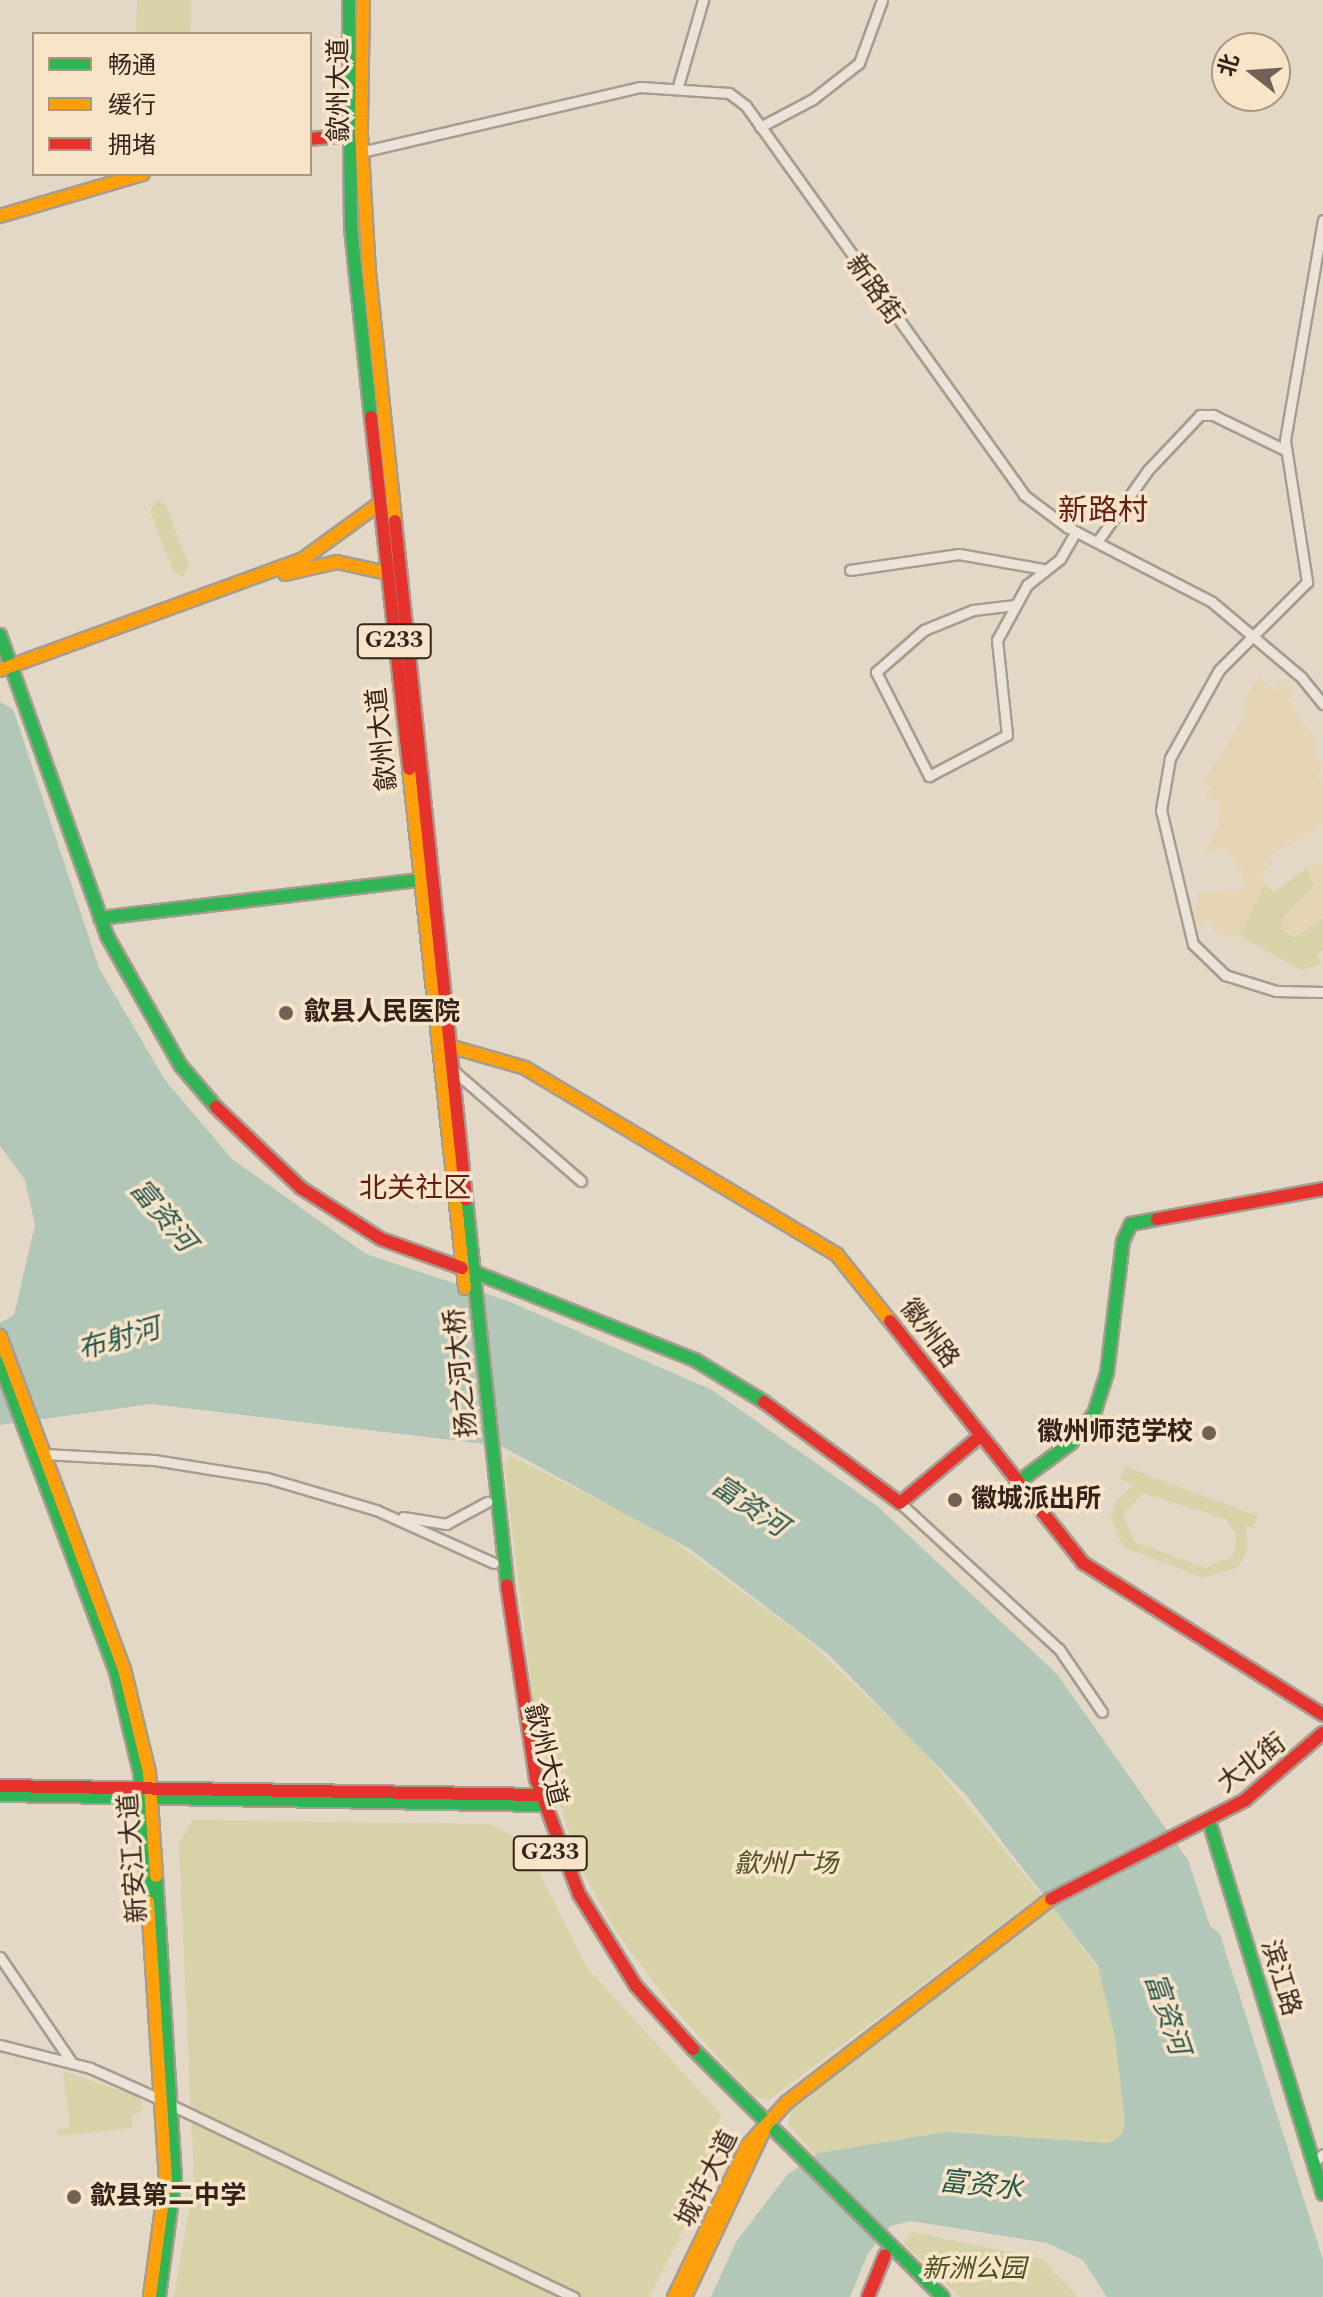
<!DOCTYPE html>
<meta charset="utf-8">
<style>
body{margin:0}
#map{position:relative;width:1323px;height:2297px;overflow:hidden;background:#e3d7c6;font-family:Spectral,"Noto Sans SC",serif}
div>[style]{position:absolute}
.farmland>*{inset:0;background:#e5d5b4}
.green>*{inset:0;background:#d7d2a7}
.water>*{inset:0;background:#b3c7b8}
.roads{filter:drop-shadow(2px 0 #a79c90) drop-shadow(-2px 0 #a79c90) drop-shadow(0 2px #a79c90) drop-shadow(0 -2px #a79c90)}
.street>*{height:9px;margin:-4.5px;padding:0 4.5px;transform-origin:4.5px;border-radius:4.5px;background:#ebe3d8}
.fast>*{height:12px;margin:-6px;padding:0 6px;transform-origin:6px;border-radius:6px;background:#30b455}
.slow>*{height:12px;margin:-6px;padding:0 6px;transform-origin:6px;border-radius:6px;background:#ff9f0a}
.jam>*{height:12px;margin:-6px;padding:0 6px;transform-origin:6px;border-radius:6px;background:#e5322d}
.dots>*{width:22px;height:22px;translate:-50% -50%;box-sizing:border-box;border:4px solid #f7e4c9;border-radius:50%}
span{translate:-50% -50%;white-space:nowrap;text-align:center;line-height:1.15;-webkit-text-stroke:7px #f7e4c9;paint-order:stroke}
.shield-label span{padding:2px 6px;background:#f7e4c9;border:2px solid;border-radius:6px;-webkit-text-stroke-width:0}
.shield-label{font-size:24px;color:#352319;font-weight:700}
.street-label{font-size:26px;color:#352319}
.poi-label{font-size:26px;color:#352319;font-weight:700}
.left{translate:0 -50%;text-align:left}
.right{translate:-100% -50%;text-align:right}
.park-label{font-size:26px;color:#4c521f;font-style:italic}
.neighbourhood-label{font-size:28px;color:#641d16}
.water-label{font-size:28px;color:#27564d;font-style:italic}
.quarter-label{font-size:30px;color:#641d16}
.legend{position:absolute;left:32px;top:32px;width:280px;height:144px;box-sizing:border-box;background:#f7e4c9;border:2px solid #a99783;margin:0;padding:10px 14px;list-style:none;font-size:24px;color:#352319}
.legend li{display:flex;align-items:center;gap:16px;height:40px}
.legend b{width:40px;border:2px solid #a99783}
.north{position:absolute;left:1211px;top:32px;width:80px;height:80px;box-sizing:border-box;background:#f7e4c9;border:2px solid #a99783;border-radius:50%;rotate:287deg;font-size:22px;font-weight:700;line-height:32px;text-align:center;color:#352319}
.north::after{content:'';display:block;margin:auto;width:28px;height:36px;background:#726256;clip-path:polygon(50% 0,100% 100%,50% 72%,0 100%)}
</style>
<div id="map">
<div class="farmland">
<i style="clip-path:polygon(1259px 677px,1274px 690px,1285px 682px,1294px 694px,1287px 700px,1319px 745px,1312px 750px,1323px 765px,1317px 777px,1323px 784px,1323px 825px,1269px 856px,1272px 864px,1258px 876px,1266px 884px,1239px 935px,1216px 934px,1211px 920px,1192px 927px,1187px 909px,1196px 906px,1199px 892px,1246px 890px,1241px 868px,1224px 849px,1203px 853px,1218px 828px,1220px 803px,1206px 797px,1211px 788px,1203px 782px,1247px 712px,1240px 706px)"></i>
<i style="clip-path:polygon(1323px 862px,1323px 919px,1293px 938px,1282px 929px,1283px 917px,1314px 885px,1306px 868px)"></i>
</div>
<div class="green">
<i style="clip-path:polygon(137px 0,191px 0,190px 34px,136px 34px)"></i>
<i style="clip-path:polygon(156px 500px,166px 505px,189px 566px,183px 576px,173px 571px,150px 511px)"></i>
<i style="clip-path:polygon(1306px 868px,1314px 885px,1283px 917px,1282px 929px,1294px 938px,1323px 919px,1323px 950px,1317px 954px,1321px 964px,1300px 970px,1239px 935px,1266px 884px,1274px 892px)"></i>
<i style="clip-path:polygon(511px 1456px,658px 1530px,804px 1637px,918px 1745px,1041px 1895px,769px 2100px,754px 2096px,673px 2008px,613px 1927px,578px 1862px,536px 1726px,504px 1464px)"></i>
<i style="clip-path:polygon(evenodd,1125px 1467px,1258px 1516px,1254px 1528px,1246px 1526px,1247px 1550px,1238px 1567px,1203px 1578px,1123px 1547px,1111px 1519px,1116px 1501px,1134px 1485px,1120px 1479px,1125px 1467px,1143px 1493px,1225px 1519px,1237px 1536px,1233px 1556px,1206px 1568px,1135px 1542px,1123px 1515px,1143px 1493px)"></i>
<i style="clip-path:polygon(192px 1820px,489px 1824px,523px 1841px,588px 1969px,721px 2114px,714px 2134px,718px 2160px,649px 2297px,174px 2297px,194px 2180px,179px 1844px)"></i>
<i style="clip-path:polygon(1051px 1904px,1100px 1972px,1115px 2039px,1125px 2121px,1121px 2135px,1109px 2143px,946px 2132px,816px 2155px,788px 2125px,791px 2109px)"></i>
<i style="clip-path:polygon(63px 2071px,140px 2097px,143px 2110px,132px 2115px,132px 2128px,58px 2136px,57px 2130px,70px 2127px)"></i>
<i style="clip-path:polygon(912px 2232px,1042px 2259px,1078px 2297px,960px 2297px,903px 2242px)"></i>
</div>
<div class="water">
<i style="clip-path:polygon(0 702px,13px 709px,99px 968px,165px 1080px,232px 1159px,366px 1254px,508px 1301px,712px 1390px,877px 1506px,1057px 1674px,1188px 1860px,1210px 1926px,1220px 1934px,1323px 2260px,1323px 2297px,1107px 2297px,1083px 2260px,1047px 2243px,911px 2221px,891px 2226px,868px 2253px,850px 2297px,711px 2297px,736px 2242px,787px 2175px,819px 2153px,946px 2132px,1109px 2143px,1121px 2135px,1125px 2122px,1115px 2038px,1098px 1966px,967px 1796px,828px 1654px,690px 1549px,501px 1446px,151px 1404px,0 1425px,0 1323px,14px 1315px,35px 1225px,25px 1180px,0 1146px)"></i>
</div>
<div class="roads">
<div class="street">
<i style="left:678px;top:86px;width:90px;rotate:-73.8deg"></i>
<i style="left:760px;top:127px;width:60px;rotate:-27.8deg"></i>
<i style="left:813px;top:99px;width:58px;rotate:-38deg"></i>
<i style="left:859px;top:63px;width:67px;rotate:-69.9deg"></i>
<i style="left:361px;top:152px;width:287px;rotate:-13.1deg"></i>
<i style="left:641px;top:87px;width:88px;rotate:3.9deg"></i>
<i style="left:729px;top:93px;width:21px;rotate:37deg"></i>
<i style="left:746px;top:106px;width:478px;rotate:54.4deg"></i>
<i style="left:1024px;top:495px;width:54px;rotate:36.7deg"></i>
<i style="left:1067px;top:527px;width:163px;rotate:27.3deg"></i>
<i style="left:1212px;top:602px;width:116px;rotate:40.1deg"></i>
<i style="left:1301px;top:677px;width:35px;rotate:51deg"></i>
<i style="left:1323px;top:220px;width:224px;rotate:99.8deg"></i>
<i style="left:1285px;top:441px;width:143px;rotate:81.1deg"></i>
<i style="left:1307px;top:582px;width:124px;rotate:135deg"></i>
<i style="left:1219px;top:670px;width:101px;rotate:119.1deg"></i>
<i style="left:1170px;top:758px;width:53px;rotate:99.8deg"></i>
<i style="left:1161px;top:810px;width:138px;rotate:76.6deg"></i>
<i style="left:1193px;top:944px;width:45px;rotate:44.1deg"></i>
<i style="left:1225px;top:975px;width:53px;rotate:17.4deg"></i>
<i style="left:1276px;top:991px;width:47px;rotate:1.2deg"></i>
<i style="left:1097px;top:542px;width:88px;rotate:-54.7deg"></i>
<i style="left:1148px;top:470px;width:76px;rotate:-46.6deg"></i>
<i style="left:1200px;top:415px;width:13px"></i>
<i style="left:1213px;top:415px;width:80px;rotate:25.9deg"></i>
<i style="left:850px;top:570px;width:110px;rotate:-8.4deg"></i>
<i style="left:959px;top:554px;width:85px;rotate:10.1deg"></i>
<i style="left:1015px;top:605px;width:42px;rotate:173.2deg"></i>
<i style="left:973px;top:610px;width:53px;rotate:157.8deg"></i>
<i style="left:924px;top:630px;width:64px;rotate:138.8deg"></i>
<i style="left:876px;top:672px;width:117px;rotate:63deg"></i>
<i style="left:929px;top:776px;width:88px;rotate:-27.7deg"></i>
<i style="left:1007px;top:735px;width:96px;rotate:-96deg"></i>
<i style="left:997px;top:640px;width:63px;rotate:-61.4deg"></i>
<i style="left:1027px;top:585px;width:42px;rotate:-38.2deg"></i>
<i style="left:1060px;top:559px;width:32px;rotate:-60deg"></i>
<i style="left:454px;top:1071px;width:168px;rotate:40.9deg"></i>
<i style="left:44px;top:1454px;width:110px;rotate:3.1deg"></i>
<i style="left:154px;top:1460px;width:114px;rotate:9.1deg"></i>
<i style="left:267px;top:1478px;width:114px;rotate:16.4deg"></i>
<i style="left:376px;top:1510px;width:129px;rotate:24.2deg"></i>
<i style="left:900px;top:1503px;width:216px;rotate:42.6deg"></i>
<i style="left:1059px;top:1649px;width:76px;rotate:55.7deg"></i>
<i style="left:403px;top:1517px;width:44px;rotate:9.2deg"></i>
<i style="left:446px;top:1524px;width:47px;rotate:-28.2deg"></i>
<i style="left:0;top:1957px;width:128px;rotate:55.8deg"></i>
<i style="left:0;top:2045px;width:93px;rotate:14.3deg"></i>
<i style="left:90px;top:2068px;width:79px;rotate:24deg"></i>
<i style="left:171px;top:2105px;width:446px;rotate:25.5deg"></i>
<i style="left:1313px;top:2163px;width:13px;rotate:-42deg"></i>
</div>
<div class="fast">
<i style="left:349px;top:0;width:228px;rotate:89.5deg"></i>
<i style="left:351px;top:228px;width:190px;rotate:84deg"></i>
<i style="left:0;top:635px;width:319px;rotate:70.4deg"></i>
<i style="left:107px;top:936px;width:150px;rotate:60.4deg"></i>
<i style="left:181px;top:1066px;width:54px;rotate:49.5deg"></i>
<i style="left:100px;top:918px;width:322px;rotate:-6.8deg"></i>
<i style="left:466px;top:1199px;width:388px;rotate:83.9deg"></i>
<i style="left:474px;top:1272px;width:238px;rotate:21.7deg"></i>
<i style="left:695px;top:1360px;width:81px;rotate:31.3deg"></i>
<i style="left:0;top:1363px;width:330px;rotate:69.4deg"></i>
<i style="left:116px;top:1672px;width:104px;rotate:76.6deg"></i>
<i style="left:140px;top:1773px;width:129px;rotate:86.5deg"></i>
<i style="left:1017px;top:1483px;width:67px;rotate:-36.5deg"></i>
<i style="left:1071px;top:1443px;width:37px;rotate:-52deg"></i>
<i style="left:1094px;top:1414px;width:43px;rotate:-72.4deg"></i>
<i style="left:1107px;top:1373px;width:133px;rotate:-83.1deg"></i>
<i style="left:1123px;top:1241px;width:19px;rotate:-65deg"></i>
<i style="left:1131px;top:1224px;width:26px;rotate:-11deg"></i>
<i style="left:0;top:1795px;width:543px;rotate:1.06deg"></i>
<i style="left:1209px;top:1821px;width:390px;rotate:73deg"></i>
<i style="left:156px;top:1876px;width:302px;rotate:86.4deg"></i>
<i style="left:175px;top:2177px;width:121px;rotate:97.6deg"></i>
<i style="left:693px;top:2049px;width:352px;rotate:44.8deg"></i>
</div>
<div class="slow">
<i style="left:363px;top:0;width:134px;rotate:90.9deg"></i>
<i style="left:361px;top:134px;width:138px;rotate:86.7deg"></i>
<i style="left:369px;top:272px;width:250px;rotate:84deg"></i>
<i style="left:0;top:216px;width:149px;rotate:-16.4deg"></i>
<i style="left:285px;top:574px;width:53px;rotate:-13deg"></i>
<i style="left:337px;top:562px;width:51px;rotate:12.4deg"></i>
<i style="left:0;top:670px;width:323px;rotate:-20.1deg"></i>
<i style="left:303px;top:559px;width:95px;rotate:-36deg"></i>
<i style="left:409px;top:769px;width:522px;rotate:83.84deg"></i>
<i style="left:452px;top:1047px;width:76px;rotate:16deg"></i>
<i style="left:525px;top:1068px;width:364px;rotate:30.9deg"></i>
<i style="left:837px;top:1255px;width:85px;rotate:51.2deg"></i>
<i style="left:0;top:1336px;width:355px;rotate:69.6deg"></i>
<i style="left:124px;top:1669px;width:106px;rotate:76.4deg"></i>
<i style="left:149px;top:1772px;width:104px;rotate:86.1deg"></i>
<i style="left:148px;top:1902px;width:277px;rotate:86.3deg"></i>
<i style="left:166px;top:2178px;width:120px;rotate:97.7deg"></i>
<i style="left:674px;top:2297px;width:168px;rotate:-64.2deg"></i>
<i style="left:747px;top:2146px;width:59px;rotate:-47.7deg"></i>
<i style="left:787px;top:2102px;width:333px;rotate:-37.6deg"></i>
<i style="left:685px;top:2297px;width:189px;rotate:-64.7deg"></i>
</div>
<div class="jam">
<i style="left:310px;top:139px;width:37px;rotate:-6deg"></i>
<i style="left:371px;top:417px;width:354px;rotate:83.8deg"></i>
<i style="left:395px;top:521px;width:682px;rotate:84.02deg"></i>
<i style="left:216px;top:1107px;width:117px;rotate:43.6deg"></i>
<i style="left:301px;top:1188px;width:95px;rotate:32.5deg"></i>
<i style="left:381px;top:1239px;width:86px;rotate:19.7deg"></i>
<i style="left:1157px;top:1219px;width:169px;rotate:-10.2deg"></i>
<i style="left:890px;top:1321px;width:310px;rotate:51.4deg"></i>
<i style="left:1083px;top:1563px;width:284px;rotate:32.3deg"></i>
<i style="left:764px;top:1402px;width:169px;rotate:36.6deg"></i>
<i style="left:900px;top:1503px;width:104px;rotate:-39.9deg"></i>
<i style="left:507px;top:1585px;width:196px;rotate:81.5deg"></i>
<i style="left:536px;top:1779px;width:123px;rotate:69.5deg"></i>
<i style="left:579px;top:1894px;width:108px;rotate:58.2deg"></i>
<i style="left:636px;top:1986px;width:85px;rotate:47.9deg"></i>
<i style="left:0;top:1786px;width:540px;rotate:0.95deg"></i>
<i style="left:1051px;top:1899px;width:218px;rotate:-27deg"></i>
<i style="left:1245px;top:1800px;width:103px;rotate:-40.7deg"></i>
<i style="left:868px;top:2297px;width:45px;rotate:-68deg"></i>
</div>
</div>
<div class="dots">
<i style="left:286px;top:1013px;background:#726256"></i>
<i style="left:1209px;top:1433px;background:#726256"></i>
<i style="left:955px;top:1500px;background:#726256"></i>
<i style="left:74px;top:2197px;background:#726256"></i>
</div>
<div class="shield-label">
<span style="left:394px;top:641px">G233</span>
<span style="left:550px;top:1853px">G233</span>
</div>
<div class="street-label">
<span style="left:340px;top:90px;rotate:-90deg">歙州大道</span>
<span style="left:874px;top:290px;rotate:55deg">新路街</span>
<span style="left:383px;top:739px;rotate:-96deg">歙州大道</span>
<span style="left:929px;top:1334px;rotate:53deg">徽州路</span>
<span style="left:462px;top:1373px;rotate:-96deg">扬之河大桥</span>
<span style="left:545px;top:1755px;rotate:76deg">歙州大道</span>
<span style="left:1252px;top:1764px;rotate:-37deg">大北街</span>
<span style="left:134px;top:1858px;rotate:-94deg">新安江大道</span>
<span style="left:1280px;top:1978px;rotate:73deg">滨江路</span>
<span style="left:708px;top:2179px;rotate:-63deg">城许大道</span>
</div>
<div class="poi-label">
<span class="left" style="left:304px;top:1013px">歙县人民医院</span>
<span class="right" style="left:1193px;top:1433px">徽州师范学校</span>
<span class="left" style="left:971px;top:1500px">徽城派出所</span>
<span class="left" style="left:90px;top:2197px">歙县第二中学</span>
</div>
<div class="park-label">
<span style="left:786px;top:1865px">歙州广场</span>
<span style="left:974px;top:2270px">新洲公园</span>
</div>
<div class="neighbourhood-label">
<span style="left:415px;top:1189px">北关社区</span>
</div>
<div class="water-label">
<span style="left:162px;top:1216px;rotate:50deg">富资河</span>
<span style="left:119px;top:1340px;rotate:-16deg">布射河</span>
<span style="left:749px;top:1507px;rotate:34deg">富资河</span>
<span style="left:1166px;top:2014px;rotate:71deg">富资河</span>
<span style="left:981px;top:2186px;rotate:6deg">富资水</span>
</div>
<div class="quarter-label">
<span style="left:1103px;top:511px">新路村</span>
</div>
<ul class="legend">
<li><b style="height:10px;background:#30b455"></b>畅通</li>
<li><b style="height:10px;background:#ff9f0a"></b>缓行</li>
<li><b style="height:10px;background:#e5322d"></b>拥堵</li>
</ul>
<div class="north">北</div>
</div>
